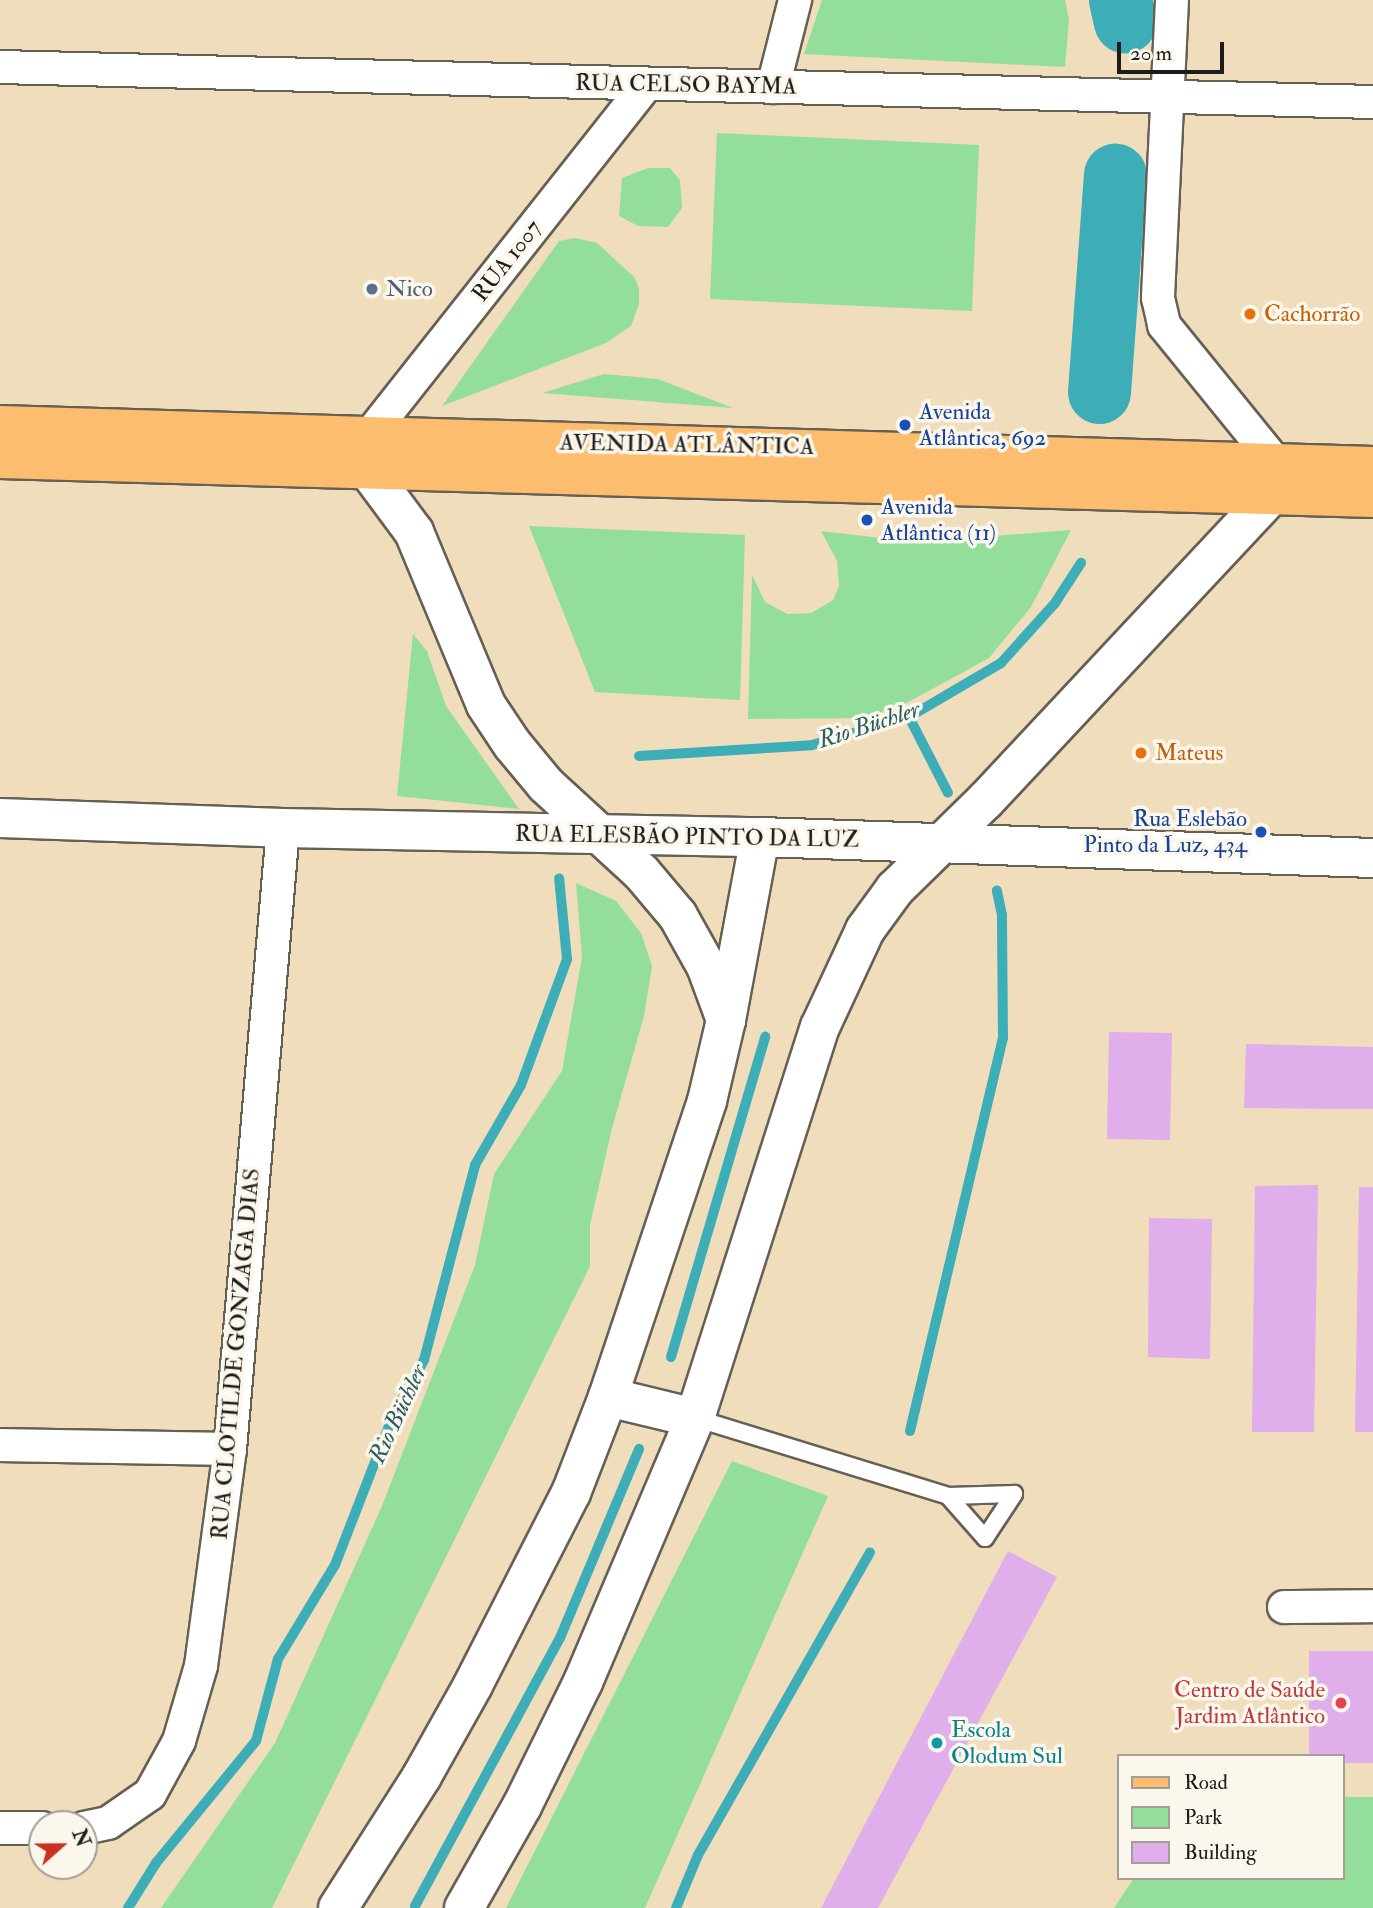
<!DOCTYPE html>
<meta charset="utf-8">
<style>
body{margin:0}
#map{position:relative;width:1373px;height:1908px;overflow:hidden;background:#efddbc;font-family:"IM FELL Double Pica",serif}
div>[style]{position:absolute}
.green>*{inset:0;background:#93de9a}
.stream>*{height:10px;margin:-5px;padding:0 5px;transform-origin:5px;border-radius:5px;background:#3daeb7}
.river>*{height:63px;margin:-31.5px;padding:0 31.5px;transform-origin:31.5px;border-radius:31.5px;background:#3daeb7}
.building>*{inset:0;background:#e0aeea}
.roads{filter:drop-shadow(2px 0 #666054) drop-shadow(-2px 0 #666054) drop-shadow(0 2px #666054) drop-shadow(0 -2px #666054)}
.service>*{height:16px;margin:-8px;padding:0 8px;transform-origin:8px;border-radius:8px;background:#fff}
.minor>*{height:32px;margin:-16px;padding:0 16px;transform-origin:16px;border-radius:16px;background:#fff}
.tertiary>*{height:38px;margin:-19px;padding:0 19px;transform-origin:19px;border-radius:19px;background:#fff}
.primary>*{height:38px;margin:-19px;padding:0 19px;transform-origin:19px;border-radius:19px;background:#fcbd6e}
.dots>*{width:19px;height:19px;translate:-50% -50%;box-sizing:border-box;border:4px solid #fbf7ec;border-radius:50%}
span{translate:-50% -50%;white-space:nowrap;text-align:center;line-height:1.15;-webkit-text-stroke:7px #fbf7ec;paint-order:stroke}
.street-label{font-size:23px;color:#1c1c1c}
.service-label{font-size:23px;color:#4e5e75}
.left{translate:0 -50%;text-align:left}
.food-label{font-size:23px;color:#c56008}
.transit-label{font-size:23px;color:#164399}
.right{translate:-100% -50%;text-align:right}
.health-label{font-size:23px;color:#be3a42}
.culture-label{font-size:23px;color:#0d838f}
.water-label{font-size:24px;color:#2b5e62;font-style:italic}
.legend{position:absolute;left:1117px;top:1754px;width:228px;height:126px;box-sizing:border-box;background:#fbf7ec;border:2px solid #a29f99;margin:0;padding:9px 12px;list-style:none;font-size:21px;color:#1c1c1c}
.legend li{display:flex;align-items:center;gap:14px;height:35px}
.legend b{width:35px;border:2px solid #a29f99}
.north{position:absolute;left:28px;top:1810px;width:70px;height:70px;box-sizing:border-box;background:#fbf7ec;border:2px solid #a29f99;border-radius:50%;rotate:69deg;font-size:19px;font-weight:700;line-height:28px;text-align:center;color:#1c1c1c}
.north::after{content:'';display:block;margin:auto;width:24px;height:32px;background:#c8321e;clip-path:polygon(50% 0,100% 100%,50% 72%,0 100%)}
.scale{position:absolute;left:1117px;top:42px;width:107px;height:32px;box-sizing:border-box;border:4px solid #1c1c1c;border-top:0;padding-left:9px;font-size:21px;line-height:24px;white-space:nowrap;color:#1c1c1c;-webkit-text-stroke:5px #fbf7ec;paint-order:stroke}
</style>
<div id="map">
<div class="green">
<i style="clip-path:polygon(822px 0,1065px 0,1069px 20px,1065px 67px,804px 54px)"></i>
<i style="clip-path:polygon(717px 133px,979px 145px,972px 311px,710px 299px)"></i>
<i style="clip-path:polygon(648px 168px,670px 168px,680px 180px,682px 208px,668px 227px,638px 226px,619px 216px,622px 178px)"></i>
<i style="clip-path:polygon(575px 238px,597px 243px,634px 277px,639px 288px,639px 304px,631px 326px,606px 343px,442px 406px,559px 241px)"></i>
<i style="clip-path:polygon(604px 374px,658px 379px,733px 408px,542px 393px)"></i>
<i style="clip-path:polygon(529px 526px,745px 535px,740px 700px,595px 692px)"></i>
<i style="clip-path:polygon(1071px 530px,1031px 607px,989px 658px,901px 706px,862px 718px,748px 719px,752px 575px,765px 602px,787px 614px,811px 613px,833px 600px,839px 586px,837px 561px,821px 531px,915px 542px)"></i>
<i style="clip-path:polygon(413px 634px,427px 651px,446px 706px,519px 809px,397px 796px)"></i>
<i style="clip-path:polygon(576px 883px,616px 901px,641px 933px,652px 966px,644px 1016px,612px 1128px,590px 1225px,590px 1266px,272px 1908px,161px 1908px,275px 1743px,382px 1506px,475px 1265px,494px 1174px,562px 1071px,582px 957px)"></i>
<i style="clip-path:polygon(732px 1461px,828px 1496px,645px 1908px,506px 1908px)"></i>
<i style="clip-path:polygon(1343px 1797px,1373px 1797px,1373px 1908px,1114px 1908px,1134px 1878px,1343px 1878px)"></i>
</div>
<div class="stream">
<i style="left:909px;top:717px;width:85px;rotate:62.8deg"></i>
<i style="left:639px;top:756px;width:173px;rotate:-3.6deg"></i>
<i style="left:812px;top:745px;width:101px;rotate:-16.1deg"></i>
<i style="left:909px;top:717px;width:107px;rotate:-30.4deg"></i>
<i style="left:1001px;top:663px;width:81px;rotate:-48deg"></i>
<i style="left:1055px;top:603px;width:48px;rotate:-57deg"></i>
<i style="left:671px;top:1357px;width:334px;rotate:-73.6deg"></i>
<i style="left:910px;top:1431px;width:404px;rotate:-76.7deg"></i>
<i style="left:1003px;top:1038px;width:123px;rotate:-90.5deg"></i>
<i style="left:1002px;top:915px;width:25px;rotate:-102deg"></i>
<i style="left:415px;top:1906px;width:305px;rotate:-61.6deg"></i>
<i style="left:560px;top:1638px;width:205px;rotate:-67.3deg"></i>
<i style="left:128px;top:1908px;width:53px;rotate:-58.1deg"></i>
<i style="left:156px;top:1863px;width:158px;rotate:-50.7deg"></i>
<i style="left:256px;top:1741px;width:85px;rotate:-75deg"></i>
<i style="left:278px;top:1659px;width:110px;rotate:-58.8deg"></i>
<i style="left:335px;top:1565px;width:158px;rotate:-68.8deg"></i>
<i style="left:392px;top:1418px;width:66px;rotate:-61.1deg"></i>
<i style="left:424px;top:1360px;width:202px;rotate:-75.3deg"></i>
<i style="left:475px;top:1165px;width:92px;rotate:-60.1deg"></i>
<i style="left:521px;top:1085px;width:134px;rotate:-69.9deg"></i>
<i style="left:567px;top:959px;width:81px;rotate:-95.6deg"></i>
<i style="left:676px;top:1908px;width:57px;rotate:-67.5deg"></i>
<i style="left:698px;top:1855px;width:348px;rotate:-60.4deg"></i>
</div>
<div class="river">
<i style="left:1120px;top:0;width:22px;rotate:77deg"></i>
<i style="left:1099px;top:392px;width:218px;rotate:-85.8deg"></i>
</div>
<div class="building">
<i style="clip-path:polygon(1109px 1032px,1172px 1033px,1170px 1140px,1107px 1139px)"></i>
<i style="clip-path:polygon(1246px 1044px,1373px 1047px,1373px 1109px,1244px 1108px)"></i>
<i style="clip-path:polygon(1318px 1185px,1314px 1432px,1252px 1432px,1255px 1186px)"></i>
<i style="clip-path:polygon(1359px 1187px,1373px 1187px,1373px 1432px,1355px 1432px)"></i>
<i style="clip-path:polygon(1149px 1218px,1212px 1219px,1210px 1359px,1148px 1357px)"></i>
<i style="clip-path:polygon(1008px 1551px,1057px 1577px,878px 1908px,821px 1908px)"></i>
<i style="clip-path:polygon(1309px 1651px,1373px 1651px,1373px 1763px,1343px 1763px,1343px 1756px,1309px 1756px)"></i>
</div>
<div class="roads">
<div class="service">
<i style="left:695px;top:1418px;width:265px;rotate:17.1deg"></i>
<i style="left:948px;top:1496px;width:66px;rotate:-1.7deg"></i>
<i style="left:948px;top:1496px;width:56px;rotate:48.6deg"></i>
<i style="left:985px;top:1538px;width:53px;rotate:-56.6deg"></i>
</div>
<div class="minor">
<i style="left:1172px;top:0;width:298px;rotate:92.7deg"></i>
<i style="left:1158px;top:298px;width:28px;rotate:77deg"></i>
<i style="left:1164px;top:325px;width:179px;rotate:50.9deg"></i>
<i style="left:0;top:67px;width:1373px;rotate:1.46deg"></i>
<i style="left:773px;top:87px;width:90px;rotate:-75.8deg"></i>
<i style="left:368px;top:437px;width:450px;rotate:-51.7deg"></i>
<i style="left:0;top:1445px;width:230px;rotate:1deg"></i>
<i style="left:1284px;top:1607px;width:89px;rotate:-0.6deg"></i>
<i style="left:0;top:1828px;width:42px"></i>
<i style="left:84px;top:1828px;width:25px;rotate:-12deg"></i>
<i style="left:108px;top:1823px;width:51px;rotate:-34.6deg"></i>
<i style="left:150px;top:1794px;width:60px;rotate:-61.3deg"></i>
<i style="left:179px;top:1741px;width:78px;rotate:-73.7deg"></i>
<i style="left:201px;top:1666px;width:219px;rotate:-82.4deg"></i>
<i style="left:230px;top:1449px;width:623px;rotate:-85.12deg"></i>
</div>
<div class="tertiary">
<i style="left:368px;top:441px;width:29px;rotate:90deg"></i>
<i style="left:368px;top:470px;width:77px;rotate:53.4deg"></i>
<i style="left:414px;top:532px;width:187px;rotate:67.4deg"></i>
<i style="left:486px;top:705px;width:47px;rotate:56.3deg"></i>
<i style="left:512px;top:744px;width:53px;rotate:50.3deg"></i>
<i style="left:546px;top:785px;width:129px;rotate:42.5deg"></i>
<i style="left:641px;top:872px;width:57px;rotate:49.9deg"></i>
<i style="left:678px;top:916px;width:57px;rotate:60.8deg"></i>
<i style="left:706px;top:966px;width:58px;rotate:69.7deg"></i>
<i style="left:0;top:818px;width:283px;rotate:2deg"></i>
<i style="left:283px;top:828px;width:477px;rotate:1.1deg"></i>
<i style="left:760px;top:837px;width:613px;rotate:1.96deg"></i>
<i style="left:608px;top:1397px;width:89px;rotate:13.6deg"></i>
<i style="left:338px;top:1908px;width:156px;rotate:-57.5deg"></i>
<i style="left:422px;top:1776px;width:104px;rotate:-60.7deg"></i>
<i style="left:473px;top:1685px;width:216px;rotate:-63deg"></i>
<i style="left:571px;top:1493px;width:103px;rotate:-68.9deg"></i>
<i style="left:608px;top:1397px;width:312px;rotate:-71.5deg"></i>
<i style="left:707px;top:1101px;width:83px;rotate:-76.8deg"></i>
<i style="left:726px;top:1020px;width:186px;rotate:-79.5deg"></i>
<i style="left:464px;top:1908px;width:117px;rotate:-60.4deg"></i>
<i style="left:522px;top:1806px;width:138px;rotate:-63.8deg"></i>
<i style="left:583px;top:1682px;width:287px;rotate:-67deg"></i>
<i style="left:695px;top:1418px;width:410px;rotate:-72.3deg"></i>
<i style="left:820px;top:1027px;width:107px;rotate:-65.1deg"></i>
<i style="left:865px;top:930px;width:51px;rotate:-53.8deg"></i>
<i style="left:895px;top:889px;width:126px;rotate:-44.4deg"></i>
<i style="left:985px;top:801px;width:419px;rotate:-46.9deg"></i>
<i style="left:1271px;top:495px;width:25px;rotate:-81deg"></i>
</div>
<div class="primary">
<i style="left:0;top:425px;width:1374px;rotate:1.71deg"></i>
<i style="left:0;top:459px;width:1374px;rotate:1.63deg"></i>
</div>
</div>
<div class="dots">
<i style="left:372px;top:289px;background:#5c6f8a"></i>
<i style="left:1250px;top:314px;background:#e8710a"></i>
<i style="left:905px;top:425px;background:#1a4fb4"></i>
<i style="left:867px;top:520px;background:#1a4fb4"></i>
<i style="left:1141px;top:753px;background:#e8710a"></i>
<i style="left:1261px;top:832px;background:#1a4fb4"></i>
<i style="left:1341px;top:1703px;background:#e0444e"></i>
<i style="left:937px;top:1743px;background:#0f9aa8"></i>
</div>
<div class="street-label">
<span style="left:686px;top:85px;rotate:1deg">RUA CELSO BAYMA</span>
<span style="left:507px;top:261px;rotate:-52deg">RUA 1007</span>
<span style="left:687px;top:445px;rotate:1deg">AVENIDA ATLÂNTICA</span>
<span style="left:687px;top:837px;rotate:1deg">RUA ELESBÃO PINTO DA LUZ</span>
<span style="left:236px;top:1354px;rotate:-85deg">RUA CLOTILDE GONZAGA DIAS</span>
</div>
<div class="service-label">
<span class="left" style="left:386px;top:289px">Nico</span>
</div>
<div class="food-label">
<span class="left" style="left:1264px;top:314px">Cachorrão</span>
<span class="left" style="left:1155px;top:753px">Mateus</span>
</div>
<div class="transit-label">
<span class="left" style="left:919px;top:425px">Avenida<br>Atlântica, 692</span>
<span class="left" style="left:881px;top:520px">Avenida<br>Atlântica (11)</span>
<span class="right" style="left:1247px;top:832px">Rua Eslebão<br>Pinto da Luz, 434</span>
</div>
<div class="health-label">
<span class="right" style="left:1325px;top:1703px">Centro de Saúde<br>Jardim Atlântico</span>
</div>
<div class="culture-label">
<span class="left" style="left:951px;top:1743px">Escola<br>Olodum Sul</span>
</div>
<div class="water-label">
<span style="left:869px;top:725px;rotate:-18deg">Rio Büchler</span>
<span style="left:398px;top:1414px;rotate:-65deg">Rio Büchler</span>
</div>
<ul class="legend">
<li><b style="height:9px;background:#fcbd6e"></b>Road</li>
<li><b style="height:19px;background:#93de9a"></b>Park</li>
<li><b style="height:19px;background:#e0aeea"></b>Building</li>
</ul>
<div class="north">N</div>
<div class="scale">20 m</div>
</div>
